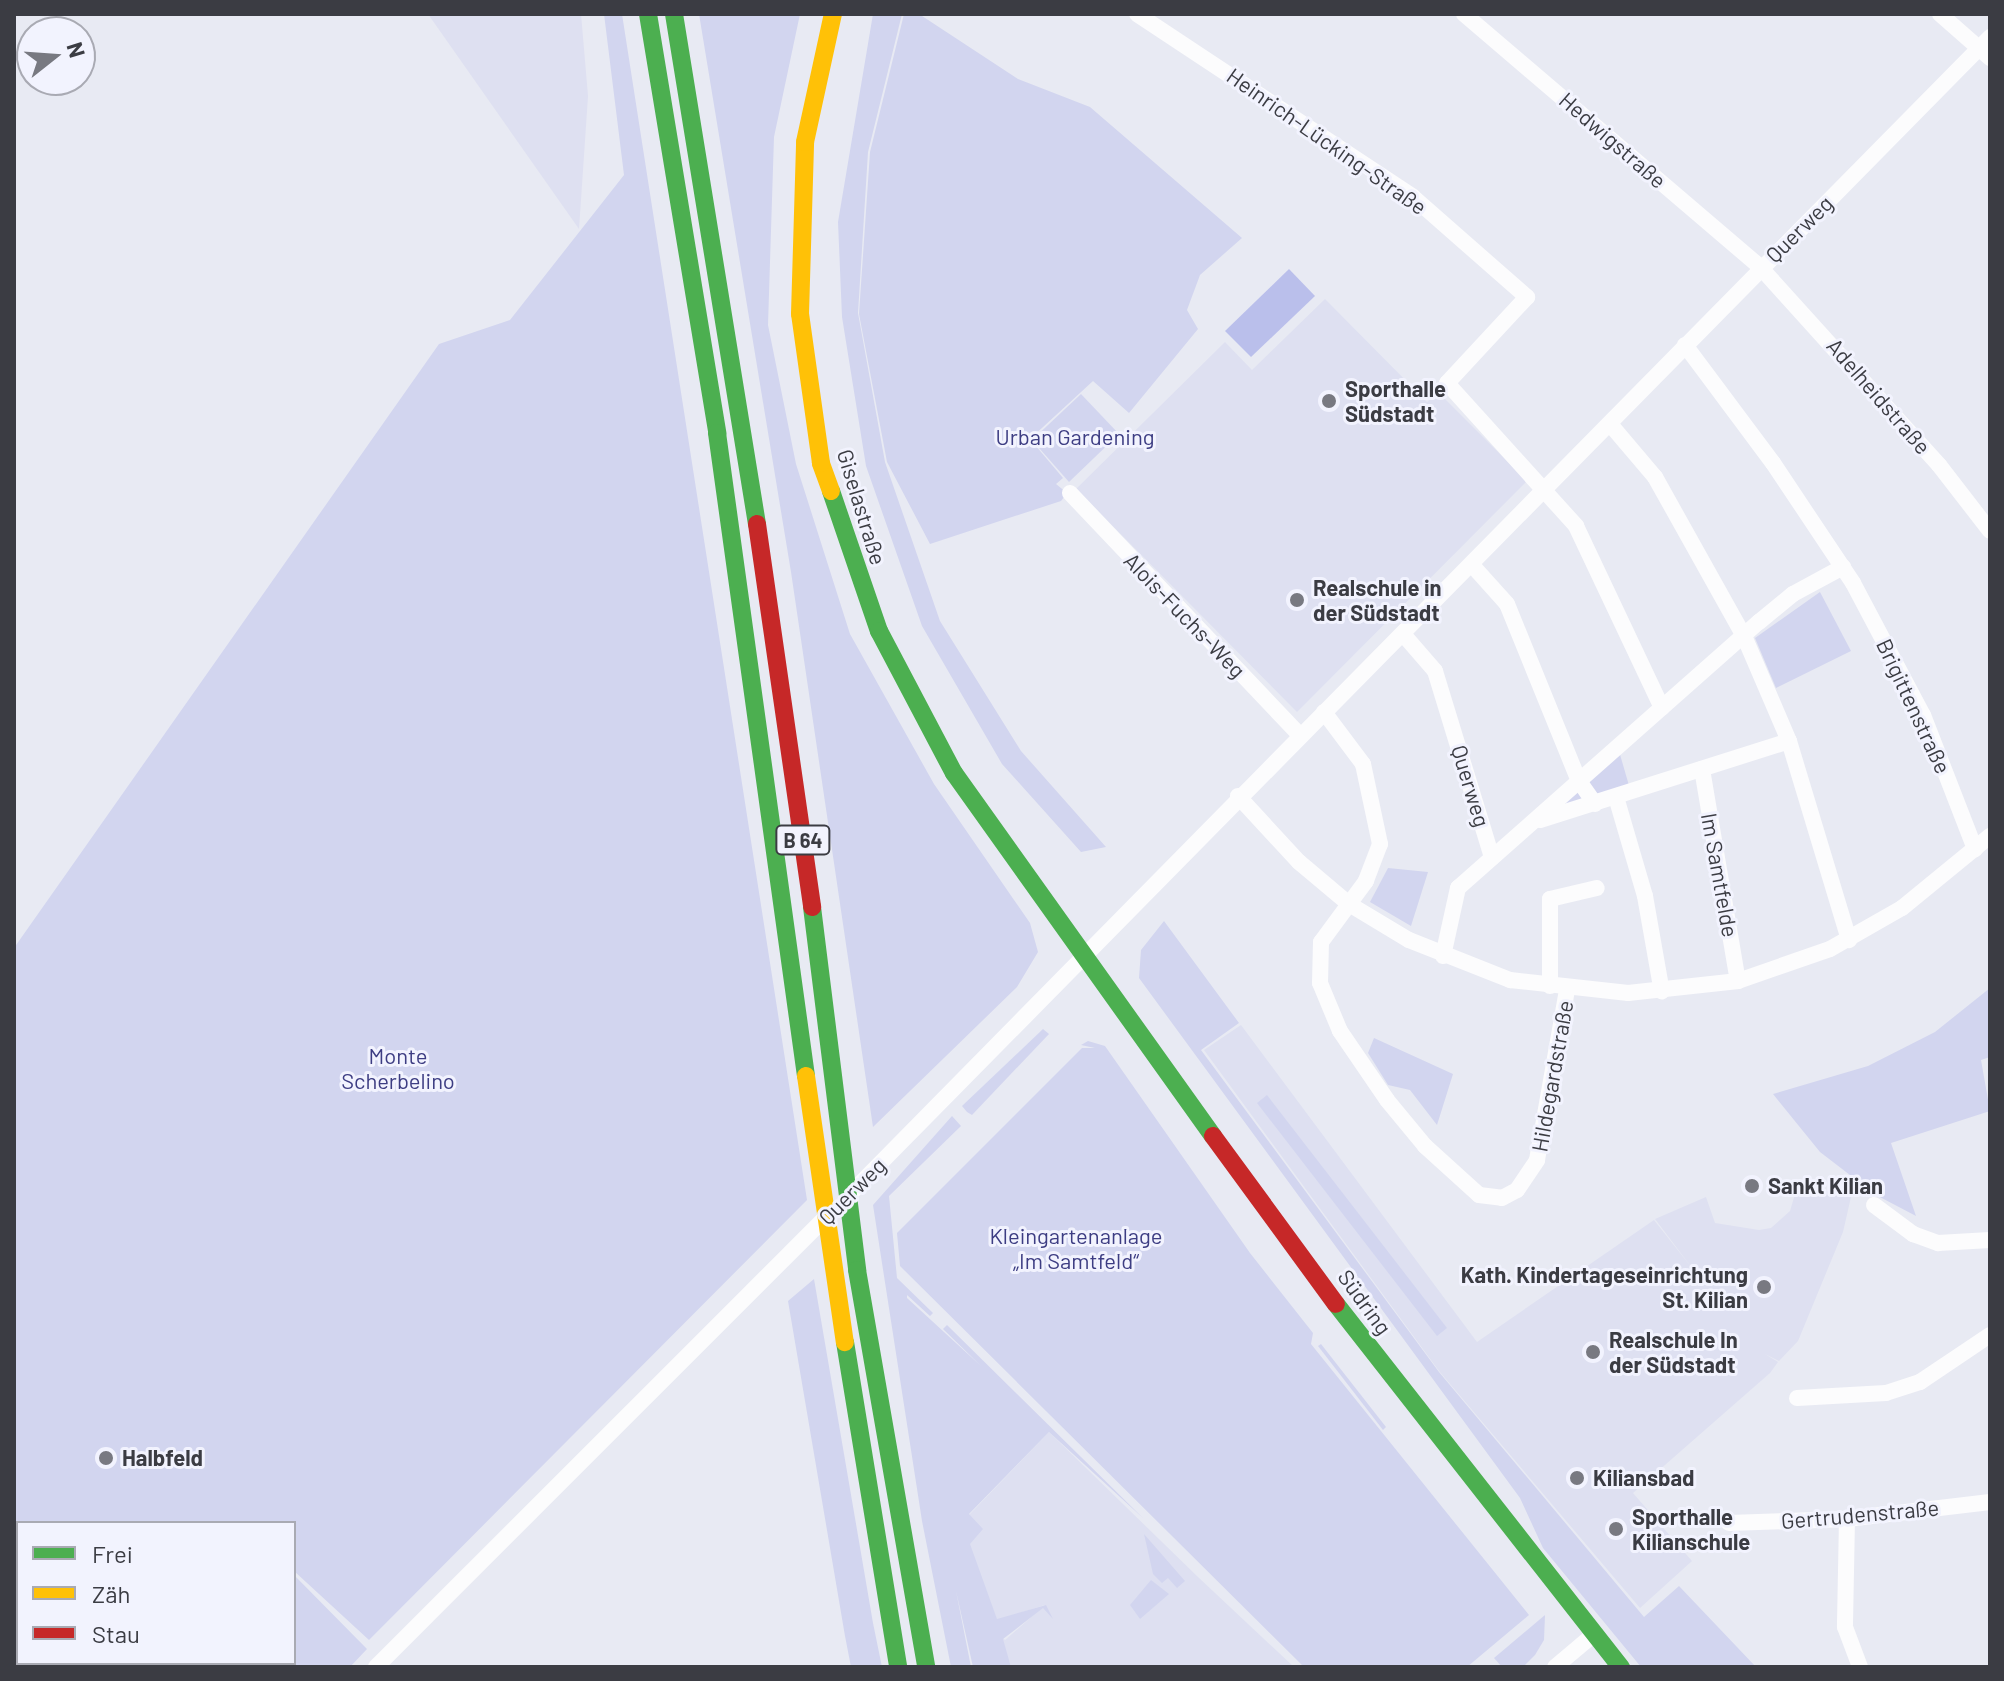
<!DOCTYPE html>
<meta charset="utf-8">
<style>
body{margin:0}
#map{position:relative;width:2004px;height:1681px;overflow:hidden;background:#e8eaf3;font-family:Barlow,sans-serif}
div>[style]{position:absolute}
.built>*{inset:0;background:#dee0f1}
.green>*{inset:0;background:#d2d5ef}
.water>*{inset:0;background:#babfeb}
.street>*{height:16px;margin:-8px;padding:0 8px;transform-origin:8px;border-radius:8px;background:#fcfcfd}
.fast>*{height:18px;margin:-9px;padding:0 9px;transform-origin:9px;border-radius:9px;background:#4caf50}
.slow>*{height:18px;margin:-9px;padding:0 9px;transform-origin:9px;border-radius:9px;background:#ffc107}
.jam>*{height:18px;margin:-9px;padding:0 9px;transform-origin:9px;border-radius:9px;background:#c62828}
.dots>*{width:22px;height:22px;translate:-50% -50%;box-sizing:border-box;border:4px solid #f2f3fe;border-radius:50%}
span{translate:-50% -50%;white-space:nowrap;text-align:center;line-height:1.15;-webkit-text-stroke:6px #f2f3fe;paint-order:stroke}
.shield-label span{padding:2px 6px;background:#f2f3fe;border:2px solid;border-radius:6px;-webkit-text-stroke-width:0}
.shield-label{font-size:20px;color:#3b3c43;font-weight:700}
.street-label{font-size:22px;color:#3b3c43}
.poi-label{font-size:22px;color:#3b3c43;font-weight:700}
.left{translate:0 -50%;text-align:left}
.right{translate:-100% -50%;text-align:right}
.park-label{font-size:22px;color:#3d3d83}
.frame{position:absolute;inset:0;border:16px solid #3b3c43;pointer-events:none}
.legend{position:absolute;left:16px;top:1521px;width:280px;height:144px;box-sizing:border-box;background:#f2f3fe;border:2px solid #a9aab3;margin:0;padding:10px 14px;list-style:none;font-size:24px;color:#3b3c43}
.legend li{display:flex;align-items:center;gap:16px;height:40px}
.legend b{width:40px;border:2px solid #a9aab3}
.north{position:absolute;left:16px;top:16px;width:80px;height:80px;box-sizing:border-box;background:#f2f3fe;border:2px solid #a9aab3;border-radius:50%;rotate:73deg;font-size:22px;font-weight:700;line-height:32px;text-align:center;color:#3b3c43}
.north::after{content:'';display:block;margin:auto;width:28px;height:36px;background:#787981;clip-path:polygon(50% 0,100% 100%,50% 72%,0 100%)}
</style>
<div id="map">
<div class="built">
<i style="clip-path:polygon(428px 14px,581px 14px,588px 96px,579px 229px)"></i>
<i style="clip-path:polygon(1325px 299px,1427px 402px,1438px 392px,1527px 481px,1297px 712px,1076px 489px,1225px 342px,1252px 370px)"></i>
<i style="clip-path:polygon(1241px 1025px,1477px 1342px,1654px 1220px,1692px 1268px,1655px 1219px,1706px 1197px,1715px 1223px,1759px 1230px,1771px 1228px,1790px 1211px,1798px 1184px,1851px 1197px,1843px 1232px,1798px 1341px,1779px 1361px,1765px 1354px,1778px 1362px,1770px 1373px,1633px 1493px,1692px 1561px,1640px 1608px,1439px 1371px,1204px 1050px)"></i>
<i style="clip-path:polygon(1049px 1432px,1198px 1577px,1294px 1667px,1011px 1667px,1001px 1636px,1005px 1640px,1045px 1605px,997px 1620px,969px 1544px,969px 1515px)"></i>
</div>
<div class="green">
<i style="clip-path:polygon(604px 14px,622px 14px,807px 1200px,369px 1640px,294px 1571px,294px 1523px,18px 1523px,18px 1663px,269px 1663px,14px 1667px,14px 948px,439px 344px,510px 320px,624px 175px)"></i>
<i style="clip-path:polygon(699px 14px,800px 14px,774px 137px,768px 325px,796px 464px,850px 634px,934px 784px,1030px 923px,1038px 952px,1017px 987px,873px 1127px,791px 572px)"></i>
<i style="clip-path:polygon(873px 14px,902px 14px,868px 152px,858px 313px,885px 462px,940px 621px,1021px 751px,1106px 847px,1081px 852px,1002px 764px,922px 626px,866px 466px,842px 317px,838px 222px)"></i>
<i style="clip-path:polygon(904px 14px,919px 14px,1018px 79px,1090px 107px,1242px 238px,1200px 275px,1187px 310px,1198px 329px,1129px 413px,1093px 381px,1030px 439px,1063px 478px,1056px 484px,1067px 493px,1061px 501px,930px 544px,887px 462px,859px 314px,870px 152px)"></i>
<i style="clip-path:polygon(1081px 394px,1119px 434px,1069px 482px,1032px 440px)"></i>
<i style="clip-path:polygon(1820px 592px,1851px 651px,1776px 688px,1755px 638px)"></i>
<i style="clip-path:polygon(1619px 751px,1630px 789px,1551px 814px)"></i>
<i style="clip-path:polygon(1388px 868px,1428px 872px,1411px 926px,1370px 902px)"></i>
<i style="clip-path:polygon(1164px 921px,1239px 1023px,1201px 1050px,1439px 1372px,1644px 1617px,1679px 1586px,1756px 1667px,1641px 1667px,1543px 1548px,1520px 1498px,1139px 978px,1141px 950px)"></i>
<i style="clip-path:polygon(1990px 988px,1990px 1057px,1981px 1060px,1990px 1111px,1891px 1143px,1916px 1216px,1876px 1195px,1820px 1152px,1773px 1094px,1868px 1066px,1935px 1032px)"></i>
<i style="clip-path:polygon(1043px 1029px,1049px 1034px,972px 1115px,967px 1112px,962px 1106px)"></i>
<i style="clip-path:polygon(1374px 1038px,1453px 1074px,1437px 1125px,1410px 1090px,1388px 1085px,1368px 1053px)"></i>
<i style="clip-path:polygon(1088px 1041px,1105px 1046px,1250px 1253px,1313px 1333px,1311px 1344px,1529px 1615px,1467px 1667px,1304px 1667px,900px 1266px,897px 1233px,1082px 1048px,1095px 1048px,1081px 1045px)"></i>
<i style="clip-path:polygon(1267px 1095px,1447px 1328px,1437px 1336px,1257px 1103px)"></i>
<i style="clip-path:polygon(952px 1116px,961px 1126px,889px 1196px,897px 1278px,933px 1313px,930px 1316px,907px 1295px,907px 1298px,981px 1366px,943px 1329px,947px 1325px,1144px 1519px,1049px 1432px,969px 1514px,983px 1529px,970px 1544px,997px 1619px,1046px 1605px,1053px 1619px,1043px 1608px,1003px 1639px,1011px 1667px,973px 1667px,956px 1591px,971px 1667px,951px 1667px,922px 1521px,873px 1205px)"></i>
<i style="clip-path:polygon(814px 1279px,873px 1623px,882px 1667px,851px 1667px,845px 1636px,788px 1301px)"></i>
<i style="clip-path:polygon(1321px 1344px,1386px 1427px,1383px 1430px,1318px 1346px)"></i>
<i style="clip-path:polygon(1144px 1534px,1185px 1581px,1177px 1588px,1168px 1578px,1162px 1583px,1153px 1574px)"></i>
<i style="clip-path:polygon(294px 1575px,367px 1649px,350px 1667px,279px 1667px,294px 1663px)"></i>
<i style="clip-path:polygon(1151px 1580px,1169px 1594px,1140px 1619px,1130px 1605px)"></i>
<i style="clip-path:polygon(1545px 1615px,1544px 1640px,1535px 1655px,1523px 1667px,1502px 1667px,1494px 1658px)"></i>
</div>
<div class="water">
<i style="clip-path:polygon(1289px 269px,1315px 296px,1251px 357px,1225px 331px)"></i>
</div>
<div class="street">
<i style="left:1137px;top:14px;width:331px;rotate:33.5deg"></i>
<i style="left:1413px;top:197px;width:152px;rotate:41.3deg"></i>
<i style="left:1527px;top:297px;width:117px;rotate:132.9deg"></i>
<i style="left:1447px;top:383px;width:193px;rotate:47.9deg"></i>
<i style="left:1576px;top:526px;width:201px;rotate:64.7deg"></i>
<i style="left:1464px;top:14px;width:391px;rotate:40.5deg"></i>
<i style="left:1761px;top:268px;width:266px;rotate:47.9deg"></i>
<i style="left:1939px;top:465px;width:83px;rotate:52.3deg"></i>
<i style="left:1940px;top:14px;width:67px;rotate:41.3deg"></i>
<i style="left:1685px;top:345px;width:147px;rotate:53.3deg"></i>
<i style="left:1773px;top:463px;width:144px;rotate:56.3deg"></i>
<i style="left:1853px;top:583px;width:149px;rotate:62.1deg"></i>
<i style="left:1923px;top:715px;width:144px;rotate:68.8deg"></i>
<i style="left:1610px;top:424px;width:70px;rotate:49.7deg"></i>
<i style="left:1655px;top:477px;width:182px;rotate:60.8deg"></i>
<i style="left:1744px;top:636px;width:114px;rotate:66.8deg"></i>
<i style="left:1789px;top:741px;width:208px;rotate:73.2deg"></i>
<i style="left:1070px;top:493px;width:335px;rotate:46.5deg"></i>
<i style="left:1472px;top:565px;width:52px;rotate:48.1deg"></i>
<i style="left:1507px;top:604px;width:191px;rotate:67.9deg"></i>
<i style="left:1579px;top:781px;width:28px;rotate:55deg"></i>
<i style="left:1403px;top:634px;width:49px;rotate:49.1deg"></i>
<i style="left:1435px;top:671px;width:195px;rotate:73deg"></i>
<i style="left:1324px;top:712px;width:65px;rotate:53.1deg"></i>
<i style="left:1363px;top:764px;width:82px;rotate:78deg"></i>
<i style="left:1380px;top:844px;width:40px;rotate:111deg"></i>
<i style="left:1366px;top:881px;width:76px;rotate:126.4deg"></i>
<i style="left:1321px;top:942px;width:41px;rotate:91.4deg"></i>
<i style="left:1320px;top:983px;width:52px;rotate:67.4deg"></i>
<i style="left:1340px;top:1031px;width:83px;rotate:55.7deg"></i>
<i style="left:1387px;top:1100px;width:60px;rotate:50.4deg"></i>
<i style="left:1425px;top:1146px;width:73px;rotate:42.2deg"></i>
<i style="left:1479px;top:1195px;width:23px;rotate:7deg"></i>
<i style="left:1502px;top:1198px;width:17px;rotate:-28deg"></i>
<i style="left:1517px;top:1190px;width:36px;rotate:-56deg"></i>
<i style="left:1537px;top:1160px;width:174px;rotate:-80deg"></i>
<i style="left:1702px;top:769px;width:215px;rotate:80.4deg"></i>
<i style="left:1238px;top:796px;width:90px;rotate:47.3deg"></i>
<i style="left:1299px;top:862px;width:65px;rotate:40deg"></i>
<i style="left:1349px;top:904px;width:70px;rotate:31deg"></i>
<i style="left:1409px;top:940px;width:109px;rotate:21.6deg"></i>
<i style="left:1510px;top:980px;width:119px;rotate:6.3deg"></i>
<i style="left:1628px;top:993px;width:111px;rotate:-6.2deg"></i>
<i style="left:1738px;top:981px;width:97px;rotate:-19.2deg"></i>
<i style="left:1830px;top:949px;width:83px;rotate:-29.7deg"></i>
<i style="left:1902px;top:908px;width:114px;rotate:-39.3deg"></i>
<i style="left:1616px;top:797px;width:103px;rotate:73.7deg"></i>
<i style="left:1645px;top:896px;width:97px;rotate:80deg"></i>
<i style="left:1540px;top:820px;width:261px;rotate:-17.6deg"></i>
<i style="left:1443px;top:956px;width:70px;rotate:-77.6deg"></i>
<i style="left:1458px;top:888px;width:402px;rotate:-41.5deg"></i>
<i style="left:1759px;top:622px;width:44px;rotate:-39.5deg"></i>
<i style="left:1793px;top:594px;width:57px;rotate:-28.4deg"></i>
<i style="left:1550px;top:986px;width:87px;rotate:-90deg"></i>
<i style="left:1550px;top:899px;width:48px;rotate:-13.2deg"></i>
<i style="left:846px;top:1198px;width:1630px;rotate:-45.42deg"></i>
<i style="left:1874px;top:1205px;width:49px;rotate:36.6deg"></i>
<i style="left:1913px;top:1234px;width:27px;rotate:20deg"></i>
<i style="left:1938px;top:1243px;width:52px;rotate:-3.3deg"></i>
<i style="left:1797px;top:1398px;width:89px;rotate:-3.2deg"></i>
<i style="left:1886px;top:1393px;width:36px;rotate:-18deg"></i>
<i style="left:1920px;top:1382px;width:84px;rotate:-33.9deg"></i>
<i style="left:1847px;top:1519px;width:108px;rotate:91.1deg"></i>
<i style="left:1845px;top:1627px;width:43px;rotate:69.4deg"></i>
<i style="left:1729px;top:1523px;width:118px;rotate:-1.9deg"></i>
<i style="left:1847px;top:1519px;width:144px;rotate:-6.8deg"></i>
<i style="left:376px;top:1667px;width:641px;rotate:-45deg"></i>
<i style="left:1555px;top:1667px;width:50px;rotate:-40.1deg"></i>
</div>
<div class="fast">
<i style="left:648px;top:14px;width:425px;rotate:80.6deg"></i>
<i style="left:717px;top:433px;width:649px;rotate:82.12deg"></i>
<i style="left:674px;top:14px;width:517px;rotate:80.76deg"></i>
<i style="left:831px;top:491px;width:148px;rotate:71.1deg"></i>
<i style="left:879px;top:631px;width:161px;rotate:62.2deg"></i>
<i style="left:954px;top:773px;width:446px;rotate:54.5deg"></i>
<i style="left:812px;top:907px;width:366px;rotate:82.9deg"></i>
<i style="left:857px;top:1270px;width:403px;rotate:80.1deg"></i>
<i style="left:1336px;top:1304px;width:462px;rotate:51.9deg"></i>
<i style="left:845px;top:1342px;width:329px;rotate:80.7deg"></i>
</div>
<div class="slow">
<i style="left:831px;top:491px;width:30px;rotate:-110deg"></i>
<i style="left:821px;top:463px;width:150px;rotate:-98deg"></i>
<i style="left:800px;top:314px;width:172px;rotate:-88.3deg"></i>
<i style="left:805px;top:142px;width:131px;rotate:-77.7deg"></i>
<i style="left:806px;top:1076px;width:269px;rotate:81.7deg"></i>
</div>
<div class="jam">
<i style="left:757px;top:524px;width:387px;rotate:81.8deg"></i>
<i style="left:1213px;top:1136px;width:208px;rotate:53.8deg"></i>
</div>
<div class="dots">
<i style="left:1329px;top:401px;background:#787981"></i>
<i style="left:1297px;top:600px;background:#787981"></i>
<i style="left:1752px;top:1186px;background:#787981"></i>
<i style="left:1764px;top:1287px;background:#787981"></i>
<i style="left:1593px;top:1352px;background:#787981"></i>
<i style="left:106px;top:1458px;background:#787981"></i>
<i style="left:1577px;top:1478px;background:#787981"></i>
<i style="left:1616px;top:1529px;background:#787981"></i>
</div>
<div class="shield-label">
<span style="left:803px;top:840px">B 64</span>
</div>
<div class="street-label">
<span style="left:1613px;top:140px;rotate:41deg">Hedwigstraße</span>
<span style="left:1327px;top:141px;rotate:35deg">Heinrich-Lücking-Straße</span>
<span style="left:1799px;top:229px;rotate:-45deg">Querweg</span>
<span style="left:1879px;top:396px;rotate:49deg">Adelheidstraße</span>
<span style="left:862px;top:507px;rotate:73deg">Giselastraße</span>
<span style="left:1185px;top:615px;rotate:46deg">Alois-Fuchs-Weg</span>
<span style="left:1914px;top:706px;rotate:65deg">Brigittenstraße</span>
<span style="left:1471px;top:786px;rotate:73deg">Querweg</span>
<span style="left:1720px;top:875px;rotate:80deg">Im Samtfelde</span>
<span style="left:1552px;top:1076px;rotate:-80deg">Hildegardstraße</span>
<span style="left:852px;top:1191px;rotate:-45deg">Querweg</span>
<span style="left:1365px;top:1302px;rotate:54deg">Südring</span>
<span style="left:1860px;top:1514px;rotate:-5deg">Gertrudenstraße</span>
</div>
<div class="poi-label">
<span class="left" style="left:1345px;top:401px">Sporthalle<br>Südstadt</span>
<span class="left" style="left:1313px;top:600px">Realschule in<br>der Südstadt</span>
<span class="left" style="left:1768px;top:1186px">Sankt Kilian</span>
<span class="right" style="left:1748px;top:1287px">Kath. Kindertageseinrichtung<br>St. Kilian</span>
<span class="left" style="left:1609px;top:1352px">Realschule In<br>der Südstadt</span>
<span class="left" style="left:122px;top:1458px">Halbfeld</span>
<span class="left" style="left:1593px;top:1478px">Kiliansbad</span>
<span class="left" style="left:1632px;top:1529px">Sporthalle<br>Kilianschule</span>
</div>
<div class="park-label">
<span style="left:1075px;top:437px">Urban Gardening</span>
<span style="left:398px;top:1068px">Monte<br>Scherbelino</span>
<span style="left:1076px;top:1248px">Kleingartenanlage<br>„Im Samtfeld“</span>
</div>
<div class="frame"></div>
<ul class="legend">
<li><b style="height:10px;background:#4caf50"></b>Frei</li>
<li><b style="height:10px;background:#ffc107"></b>Zäh</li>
<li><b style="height:10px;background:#c62828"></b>Stau</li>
</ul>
<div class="north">N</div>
</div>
